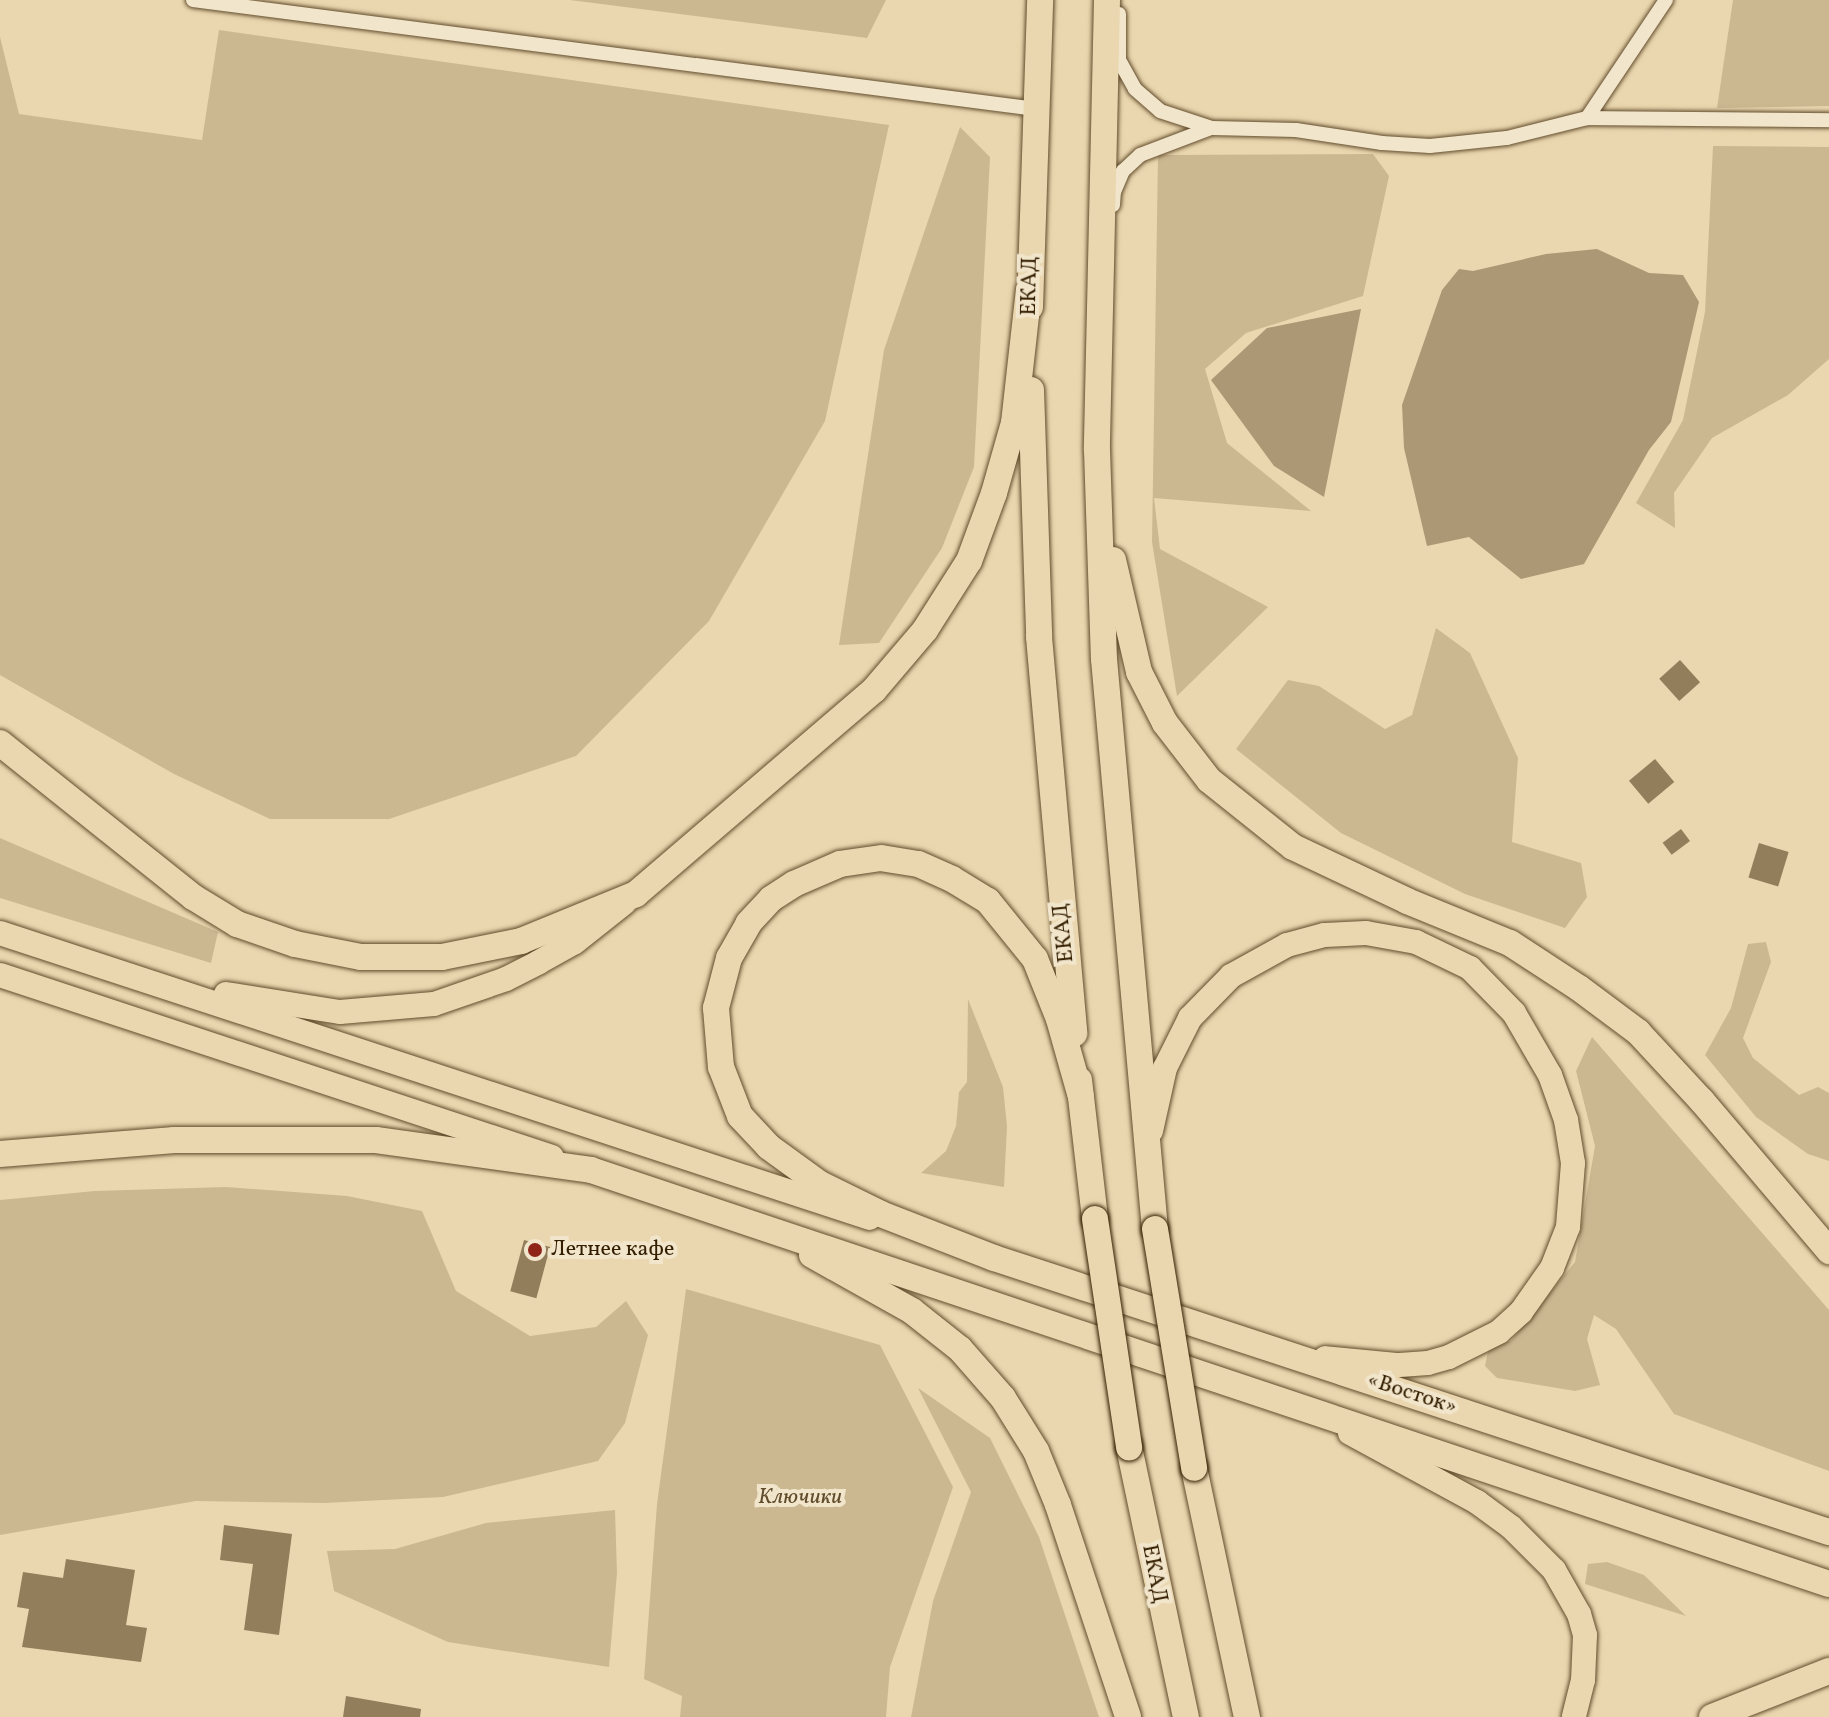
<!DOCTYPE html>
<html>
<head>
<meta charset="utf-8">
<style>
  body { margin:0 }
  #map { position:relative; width:1829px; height:1717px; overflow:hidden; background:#ead7af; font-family:Vollkorn,serif }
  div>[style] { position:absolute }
  .green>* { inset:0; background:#cbb891 }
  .water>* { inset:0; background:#ac9874 }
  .building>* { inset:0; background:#937e5b; transform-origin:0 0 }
  .roads { filter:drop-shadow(0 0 2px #624c2c) drop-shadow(0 0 2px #624c2c) }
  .street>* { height:14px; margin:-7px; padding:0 7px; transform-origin:7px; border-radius:7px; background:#f1e5cb }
  .primary>* { height:24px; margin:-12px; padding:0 12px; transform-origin:12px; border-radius:12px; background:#ead7af }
  .highway>* { height:26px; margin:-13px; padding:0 13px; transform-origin:13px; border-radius:13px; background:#ead7af }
  .bridges { filter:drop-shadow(0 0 2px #341e00) drop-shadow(0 0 2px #341e00) }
  .highway-bridge>* { height:26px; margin:-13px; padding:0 13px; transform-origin:13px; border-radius:13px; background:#ead7af }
  .dots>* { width:22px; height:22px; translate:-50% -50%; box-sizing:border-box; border:4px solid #f1e5cb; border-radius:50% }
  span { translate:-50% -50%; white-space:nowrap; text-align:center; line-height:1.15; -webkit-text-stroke:8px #f1e5cb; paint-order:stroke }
  .street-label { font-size:22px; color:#341e00 }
  .poi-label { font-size:22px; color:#341e00 }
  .left { translate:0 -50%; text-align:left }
  .park-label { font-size:22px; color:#614c2c; font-style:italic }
</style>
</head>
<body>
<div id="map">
  <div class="green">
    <div style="clip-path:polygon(570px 0,886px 0,867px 38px)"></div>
    <div style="clip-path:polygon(1733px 0,1829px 0,1829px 106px,1717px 108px)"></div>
    <div style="clip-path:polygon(219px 30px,889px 125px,825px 421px,709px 621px,576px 756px,389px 819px,270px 819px,174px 774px,0 675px,0 37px,19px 114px,202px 140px)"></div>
    <div style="clip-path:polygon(960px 127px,990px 157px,974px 467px,942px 548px,879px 643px,839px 645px,884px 350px)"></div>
    <div style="clip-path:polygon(1713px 146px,1829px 147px,1829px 359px,1788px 395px,1712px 438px,1674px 493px,1675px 528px,1636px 503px,1683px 420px,1705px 312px)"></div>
    <div style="clip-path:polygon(1373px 154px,1389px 176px,1363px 296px,1246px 333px,1205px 369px,1227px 443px,1311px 511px,1154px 498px,1160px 549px,1268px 607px,1177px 696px,1152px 542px,1158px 155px)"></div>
    <div style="clip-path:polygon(1436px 628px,1470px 653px,1518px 758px,1512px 842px,1581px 863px,1587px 897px,1565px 928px,1465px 894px,1341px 833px,1236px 749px,1288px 680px,1319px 686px,1385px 729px,1412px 715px)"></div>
    <div style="clip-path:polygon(0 838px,218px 932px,211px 963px,0 898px)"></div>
    <div style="clip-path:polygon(1766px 942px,1771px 962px,1743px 1038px,1753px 1058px,1799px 1095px,1818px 1087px,1829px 1093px,1829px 1161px,1808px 1154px,1756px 1117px,1705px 1055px,1731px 1008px,1748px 944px)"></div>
    <div style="clip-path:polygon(968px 999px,1003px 1087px,1007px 1126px,1004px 1187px,921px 1173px,946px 1151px,956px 1126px,959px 1092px,967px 1082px)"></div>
    <div style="clip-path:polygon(1592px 1037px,1829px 1310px,1829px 1471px,1674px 1414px,1616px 1329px,1594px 1315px,1587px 1339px,1600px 1385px,1575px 1391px,1497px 1378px,1485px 1366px,1489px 1346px,1511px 1341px,1575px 1262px,1595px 1146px,1576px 1071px)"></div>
    <div style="clip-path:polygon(226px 1187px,347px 1196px,422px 1211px,456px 1291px,530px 1336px,596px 1327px,626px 1301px,648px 1335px,625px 1423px,598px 1461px,443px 1497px,324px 1503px,196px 1501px,0 1535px,0 1200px,95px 1191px)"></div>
    <div style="clip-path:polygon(686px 1289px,880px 1345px,953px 1487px,890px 1667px,886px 1717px,680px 1717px,682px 1696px,644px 1679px,657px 1504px)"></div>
    <div style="clip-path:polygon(918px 1388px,990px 1438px,1039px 1537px,1099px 1717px,911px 1717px,933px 1601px,971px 1492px)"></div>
    <div style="clip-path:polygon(615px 1510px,617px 1573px,609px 1667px,448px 1642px,334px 1591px,327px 1551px,395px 1549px,486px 1523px)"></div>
    <div style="clip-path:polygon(1607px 1562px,1644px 1575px,1686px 1616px,1585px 1584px,1588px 1564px)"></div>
  </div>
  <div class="water">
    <div style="clip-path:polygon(1597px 249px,1649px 273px,1683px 275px,1699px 302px,1671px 422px,1649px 450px,1584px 564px,1521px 579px,1469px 537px,1427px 546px,1404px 448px,1402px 405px,1442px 290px,1459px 269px,1473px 271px,1546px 254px)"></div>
    <div style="clip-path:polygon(1361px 309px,1324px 497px,1274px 466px,1211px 380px,1267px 328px)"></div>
  </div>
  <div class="building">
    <div style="left:1680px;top:660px;width:30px;height:28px;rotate:48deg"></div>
    <div style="left:1655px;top:759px;width:30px;height:34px;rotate:50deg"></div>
    <div style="left:1681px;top:829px;width:15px;height:23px;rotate:53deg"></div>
    <div style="left:1759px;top:843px;width:31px;height:36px;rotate:17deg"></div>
    <div style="left:524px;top:1240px;width:27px;height:53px;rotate:15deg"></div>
    <div style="clip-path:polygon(224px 1525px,292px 1534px,279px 1635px,244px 1630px,253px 1564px,220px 1560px)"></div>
    <div style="clip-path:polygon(66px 1559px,135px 1570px,126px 1625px,147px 1628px,141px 1662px,22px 1647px,29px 1609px,17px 1607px,23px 1572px,63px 1578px)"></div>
    <div style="clip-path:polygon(346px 1696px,421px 1709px,420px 1717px,343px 1717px)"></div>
  </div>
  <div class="roads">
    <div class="street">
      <div style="left:193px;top:0;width:850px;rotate:7.37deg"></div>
      <div style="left:1119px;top:14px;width:46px;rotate:90deg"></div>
      <div style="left:1119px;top:60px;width:33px;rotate:61deg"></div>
      <div style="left:1135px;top:89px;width:33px;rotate:41deg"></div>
      <div style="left:1160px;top:111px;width:55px;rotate:18.1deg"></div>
      <div style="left:1212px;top:128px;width:84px;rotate:1.4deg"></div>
      <div style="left:1296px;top:130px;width:87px;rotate:8.6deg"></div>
      <div style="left:1382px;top:143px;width:48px;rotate:3.6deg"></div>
      <div style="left:1430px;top:146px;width:77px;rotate:-5.9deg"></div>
      <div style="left:1507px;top:138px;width:82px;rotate:-14deg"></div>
      <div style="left:1587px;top:118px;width:142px;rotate:-56.2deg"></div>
      <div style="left:1587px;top:118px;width:242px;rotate:0.5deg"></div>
      <div style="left:1113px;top:205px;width:13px;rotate:-86deg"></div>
      <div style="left:1114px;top:192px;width:23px;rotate:-67deg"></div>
      <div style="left:1123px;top:171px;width:23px;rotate:-43deg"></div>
      <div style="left:1140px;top:155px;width:76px;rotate:-20.8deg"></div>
    </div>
    <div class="primary">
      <div style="left:0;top:933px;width:915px;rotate:18.14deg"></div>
      <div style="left:0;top:975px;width:581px;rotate:18.25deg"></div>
      <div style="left:226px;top:994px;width:115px;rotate:9deg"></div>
      <div style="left:340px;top:1012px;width:94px;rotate:-4.9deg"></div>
      <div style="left:434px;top:1004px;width:76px;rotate:-19.1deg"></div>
      <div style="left:506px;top:979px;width:37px;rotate:-27deg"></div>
      <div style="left:539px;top:962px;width:41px;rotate:-29.1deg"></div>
      <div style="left:575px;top:942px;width:63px;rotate:-38.5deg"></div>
      <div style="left:1151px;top:1131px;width:65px;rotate:-77.5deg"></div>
      <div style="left:1165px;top:1068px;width:56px;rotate:-63.4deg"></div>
      <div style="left:1190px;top:1018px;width:59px;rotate:-45.7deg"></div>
      <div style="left:1231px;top:976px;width:64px;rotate:-29deg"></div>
      <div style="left:1287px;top:945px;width:39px;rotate:-15deg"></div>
      <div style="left:1325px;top:935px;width:41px;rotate:-2.8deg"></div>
      <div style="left:1366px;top:933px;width:51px;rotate:10.2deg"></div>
      <div style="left:1416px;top:942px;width:60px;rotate:25.7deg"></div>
      <div style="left:1470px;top:968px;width:63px;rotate:45.6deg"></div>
      <div style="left:1514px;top:1013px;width:72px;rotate:59.9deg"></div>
      <div style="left:1550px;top:1075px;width:48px;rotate:70.4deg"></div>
      <div style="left:1566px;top:1120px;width:44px;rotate:80.8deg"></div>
      <div style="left:1573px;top:1163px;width:64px;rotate:94.5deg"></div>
      <div style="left:1568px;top:1227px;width:44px;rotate:111.3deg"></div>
      <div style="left:1552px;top:1268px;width:54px;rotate:125.2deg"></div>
      <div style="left:1521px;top:1312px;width:30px;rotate:138deg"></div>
      <div style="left:1499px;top:1332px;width:56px;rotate:153.4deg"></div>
      <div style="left:1449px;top:1357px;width:22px;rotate:164deg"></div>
      <div style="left:1428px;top:1363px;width:32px;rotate:176deg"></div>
      <div style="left:1396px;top:1365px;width:71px;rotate:-174.4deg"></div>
      <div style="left:1350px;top:1433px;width:145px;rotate:28.5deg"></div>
      <div style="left:1477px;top:1502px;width:42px;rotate:36.3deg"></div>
      <div style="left:1511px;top:1527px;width:61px;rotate:45deg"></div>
      <div style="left:1554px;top:1570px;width:51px;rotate:60.4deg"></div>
      <div style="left:1579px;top:1614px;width:22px;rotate:74deg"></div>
      <div style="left:1585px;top:1635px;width:45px;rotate:92.5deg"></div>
      <div style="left:1583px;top:1680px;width:38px;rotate:104deg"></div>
    </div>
    <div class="highway">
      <div style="left:1107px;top:0;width:450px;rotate:91.3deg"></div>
      <div style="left:1097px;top:450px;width:209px;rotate:88.1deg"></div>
      <div style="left:1104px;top:659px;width:572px;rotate:84.89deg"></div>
      <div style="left:1030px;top:307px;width:307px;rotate:-88.1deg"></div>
      <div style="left:1031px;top:390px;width:247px;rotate:88.1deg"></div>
      <div style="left:1039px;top:637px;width:398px;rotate:84.9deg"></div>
      <div style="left:1113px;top:560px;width:115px;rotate:76.9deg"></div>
      <div style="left:1139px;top:672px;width:57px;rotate:63deg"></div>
      <div style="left:1165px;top:723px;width:72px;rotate:52.3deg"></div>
      <div style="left:1209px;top:780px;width:107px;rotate:38.6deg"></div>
      <div style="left:1293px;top:847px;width:126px;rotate:25.3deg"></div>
      <div style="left:1407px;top:901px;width:111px;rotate:22.2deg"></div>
      <div style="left:1510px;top:943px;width:82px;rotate:33.1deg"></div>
      <div style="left:1579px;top:988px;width:74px;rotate:36.7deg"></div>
      <div style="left:1638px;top:1032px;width:94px;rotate:47.2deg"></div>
      <div style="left:1702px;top:1101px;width:197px;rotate:49.7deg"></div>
      <div style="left:0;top:743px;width:247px;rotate:38.6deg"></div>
      <div style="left:193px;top:897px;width:52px;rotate:31.5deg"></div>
      <div style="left:237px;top:924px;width:61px;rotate:19deg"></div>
      <div style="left:295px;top:944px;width:67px;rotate:11.1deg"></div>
      <div style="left:361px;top:957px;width:81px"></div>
      <div style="left:442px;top:957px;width:81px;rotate:-11.4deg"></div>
      <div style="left:521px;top:941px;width:124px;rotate:-22.2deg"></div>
      <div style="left:636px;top:894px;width:313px;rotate:-40.6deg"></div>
      <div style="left:874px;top:690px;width:79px;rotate:-49.6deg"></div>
      <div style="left:925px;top:630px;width:82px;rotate:-57.5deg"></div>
      <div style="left:969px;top:561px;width:72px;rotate:-69.8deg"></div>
      <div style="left:994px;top:493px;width:73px;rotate:-74.1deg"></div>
      <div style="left:1014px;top:423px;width:134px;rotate:-83.6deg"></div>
      <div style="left:1079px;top:1080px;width:140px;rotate:83.4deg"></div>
      <div style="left:1081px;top:1097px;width:81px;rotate:-105.8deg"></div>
      <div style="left:1059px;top:1019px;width:65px;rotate:-111.8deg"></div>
      <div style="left:1035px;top:959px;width:75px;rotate:-129deg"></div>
      <div style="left:988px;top:901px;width:42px;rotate:-148.6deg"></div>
      <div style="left:952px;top:879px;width:37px;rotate:-156deg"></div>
      <div style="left:918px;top:864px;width:37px;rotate:-171deg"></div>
      <div style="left:881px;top:858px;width:41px;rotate:171.7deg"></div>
      <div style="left:840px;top:864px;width:50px;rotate:156.5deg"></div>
      <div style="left:794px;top:884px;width:27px;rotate:147deg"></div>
      <div style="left:771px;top:899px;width:33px;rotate:133deg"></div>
      <div style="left:749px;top:923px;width:40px;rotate:119.7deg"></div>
      <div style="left:729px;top:958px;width:52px;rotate:104.6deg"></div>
      <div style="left:716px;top:1008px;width:59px;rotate:85.2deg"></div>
      <div style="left:721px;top:1067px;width:53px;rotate:68.8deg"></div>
      <div style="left:740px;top:1116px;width:42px;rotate:46.9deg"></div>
      <div style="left:769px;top:1147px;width:63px;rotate:36deg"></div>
      <div style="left:820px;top:1184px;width:68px;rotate:26.2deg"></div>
      <div style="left:881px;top:1214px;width:121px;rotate:21.3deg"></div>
      <div style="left:994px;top:1258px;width:879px;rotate:18.17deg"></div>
      <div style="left:0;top:1154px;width:175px;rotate:-4.6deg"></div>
      <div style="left:174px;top:1140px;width:202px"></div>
      <div style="left:376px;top:1140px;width:217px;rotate:7.9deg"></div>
      <div style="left:591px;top:1170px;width:1305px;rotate:18.49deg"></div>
      <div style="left:812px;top:1255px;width:115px;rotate:29.2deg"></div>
      <div style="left:912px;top:1311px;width:61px;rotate:38.4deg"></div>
      <div style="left:960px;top:1349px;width:65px;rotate:48.7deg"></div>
      <div style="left:1003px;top:1398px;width:62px;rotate:58.1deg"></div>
      <div style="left:1036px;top:1451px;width:58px;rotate:67.8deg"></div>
      <div style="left:1058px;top:1505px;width:223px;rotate:71.7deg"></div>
      <div style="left:1129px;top:1447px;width:276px;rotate:78.1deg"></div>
      <div style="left:1194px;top:1468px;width:255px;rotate:78deg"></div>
      <div style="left:1712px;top:1717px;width:126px;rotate:-21.5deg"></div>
    </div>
  </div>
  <div class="bridges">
    <div class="highway-bridge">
      <div style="left:1095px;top:1219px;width:231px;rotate:81.5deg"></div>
      <div style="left:1155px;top:1229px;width:242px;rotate:80.7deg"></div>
    </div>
  </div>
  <div class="dots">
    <div style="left:535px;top:1250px;background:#8f2418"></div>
  </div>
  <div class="street-label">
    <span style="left:1030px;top:286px;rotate:-89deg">ЕКАД</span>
    <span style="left:1064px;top:933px;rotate:-96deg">ЕКАД</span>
    <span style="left:1412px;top:1394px;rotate:18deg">«Восток»</span>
    <span style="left:1154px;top:1574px;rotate:79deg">ЕКАД</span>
  </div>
  <div class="poi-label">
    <span class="left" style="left:551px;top:1250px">Летнее кафе</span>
  </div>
  <div class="park-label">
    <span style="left:800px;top:1498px">Ключики</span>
  </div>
</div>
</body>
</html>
